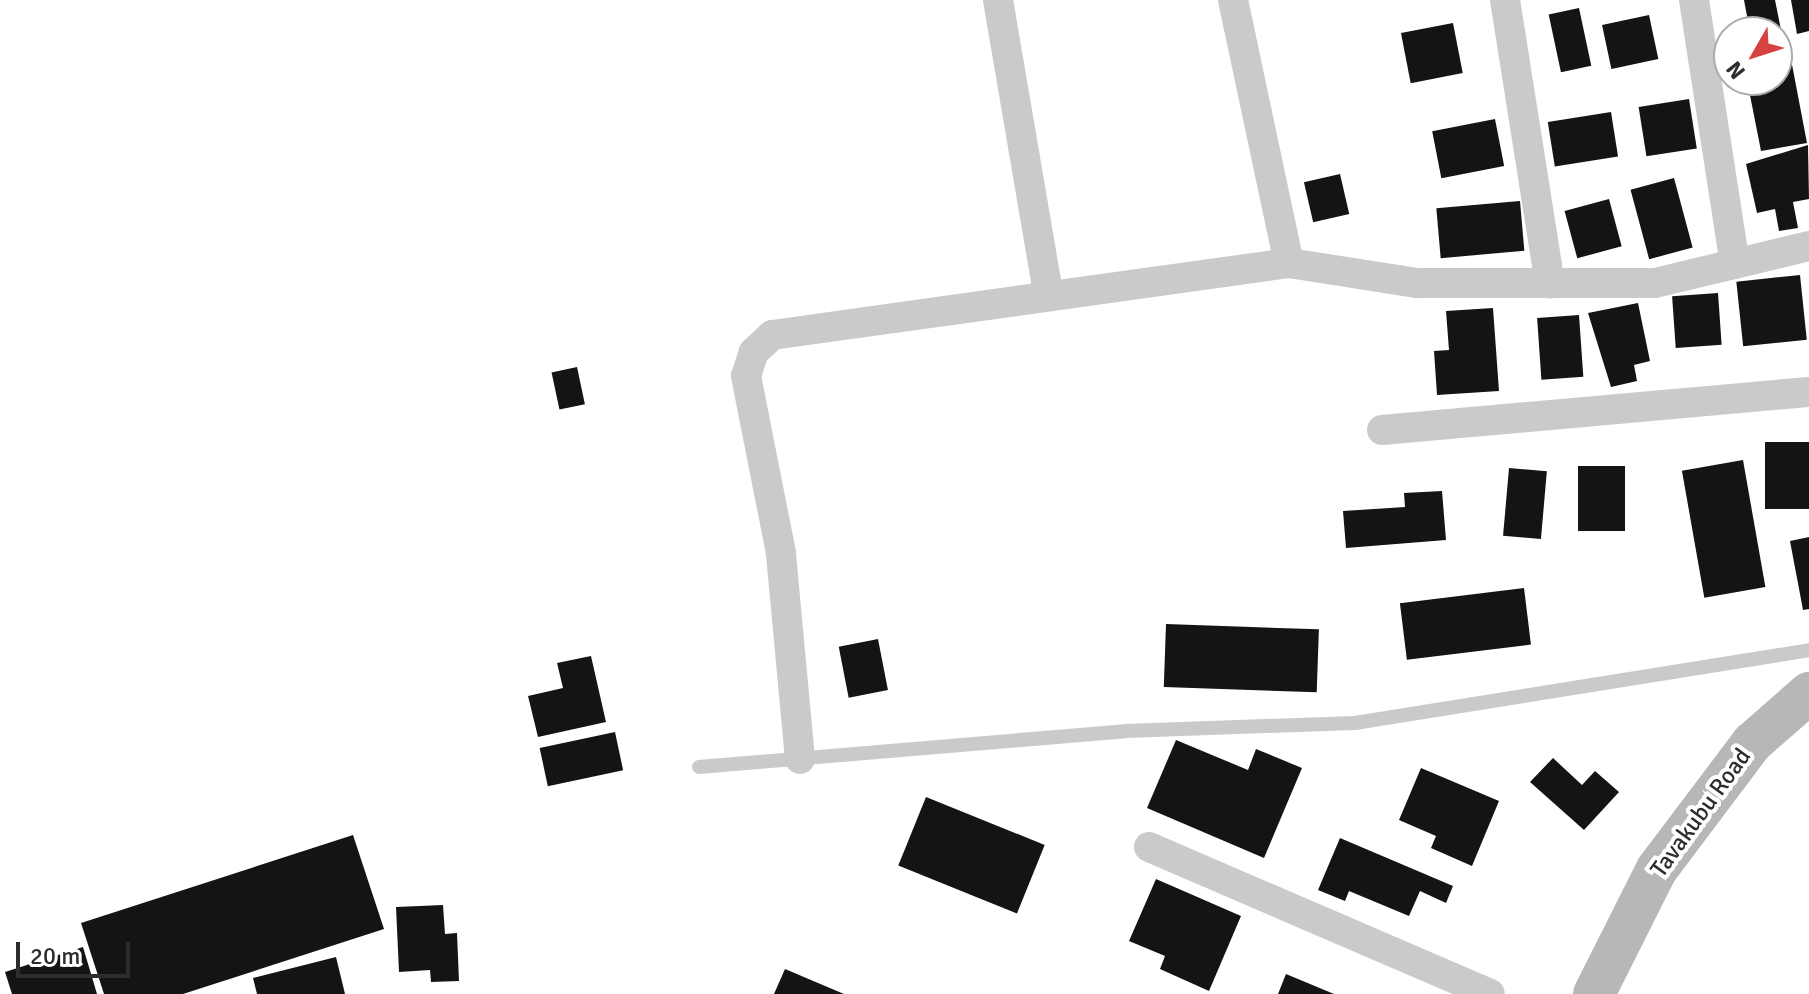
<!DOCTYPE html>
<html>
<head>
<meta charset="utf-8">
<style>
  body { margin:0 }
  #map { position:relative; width:1809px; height:994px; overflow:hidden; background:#fff; font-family:Signika,sans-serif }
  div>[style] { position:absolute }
  .building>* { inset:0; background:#141414; transform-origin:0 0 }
  .service>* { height:14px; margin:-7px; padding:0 7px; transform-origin:7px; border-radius:7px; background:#cacaca }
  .minor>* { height:30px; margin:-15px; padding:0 15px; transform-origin:15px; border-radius:15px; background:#cacaca }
  .secondary>* { height:42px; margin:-21px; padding:0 21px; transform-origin:21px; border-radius:21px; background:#b7b7b7 }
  span { translate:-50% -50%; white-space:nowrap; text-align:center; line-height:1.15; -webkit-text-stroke:8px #fff; paint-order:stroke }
  .street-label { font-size:24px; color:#2d2d2d }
  .north { position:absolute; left:1713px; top:16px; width:80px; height:80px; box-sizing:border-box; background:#fff; border:2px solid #ababab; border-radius:50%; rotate:231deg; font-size:22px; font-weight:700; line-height:32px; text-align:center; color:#2d2d2d }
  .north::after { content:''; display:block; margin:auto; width:28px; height:36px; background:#d5423f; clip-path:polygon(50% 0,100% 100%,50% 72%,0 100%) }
  .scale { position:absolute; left:16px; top:942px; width:114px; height:36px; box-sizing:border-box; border:4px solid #2d2d2d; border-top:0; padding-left:10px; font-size:24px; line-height:28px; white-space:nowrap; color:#2d2d2d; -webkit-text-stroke:6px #fff; paint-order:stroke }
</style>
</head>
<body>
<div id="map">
  <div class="building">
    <div style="clip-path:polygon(1744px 0,1775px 0,1781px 30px,1750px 32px)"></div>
    <div style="clip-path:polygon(1791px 0,1809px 0,1809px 31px,1797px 34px)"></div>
    <div style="left:1579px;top:8px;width:59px;height:31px;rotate:78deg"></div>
    <div style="left:1649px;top:15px;width:45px;height:48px;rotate:78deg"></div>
    <div style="left:1453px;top:23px;width:51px;height:53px;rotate:79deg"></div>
    <div style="clip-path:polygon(1790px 54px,1807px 143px,1761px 151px,1747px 80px,1777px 80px,1777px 56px)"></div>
    <div style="left:1689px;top:99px;width:50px;height:51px;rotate:81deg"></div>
    <div style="left:1611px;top:112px;width:45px;height:64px;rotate:81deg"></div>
    <div style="left:1495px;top:119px;width:48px;height:64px;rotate:79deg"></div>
    <div style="clip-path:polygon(1808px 145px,1809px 199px,1793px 202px,1798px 228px,1779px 231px,1775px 209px,1757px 213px,1746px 164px)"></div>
    <div style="left:1340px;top:174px;width:41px;height:37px;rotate:77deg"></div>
    <div style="left:1674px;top:178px;width:72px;height:45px;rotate:75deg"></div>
    <div style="left:1609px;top:199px;width:49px;height:46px;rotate:75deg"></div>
    <div style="left:1520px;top:201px;width:50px;height:84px;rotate:85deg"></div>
    <div style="left:1800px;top:275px;width:65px;height:64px;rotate:84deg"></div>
    <div style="left:1718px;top:293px;width:52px;height:46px;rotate:86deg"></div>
    <div style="clip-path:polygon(1638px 303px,1650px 361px,1634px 365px,1637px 381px,1611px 387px,1588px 313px)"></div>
    <div style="clip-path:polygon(1493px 308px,1499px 391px,1437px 395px,1434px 351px,1449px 350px,1446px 311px)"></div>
    <div style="left:1579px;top:315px;width:62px;height:42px;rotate:86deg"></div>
    <div style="left:577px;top:367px;width:38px;height:26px;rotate:78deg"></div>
    <div style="left:1809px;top:442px;width:67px;height:44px;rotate:90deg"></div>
    <div style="left:1743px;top:460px;width:129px;height:62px;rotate:80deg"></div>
    <div style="left:1578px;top:466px;width:47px;height:65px"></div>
    <div style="left:1509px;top:468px;width:38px;height:68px;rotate:5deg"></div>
    <div style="clip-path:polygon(1442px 491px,1446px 540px,1346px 548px,1343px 511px,1405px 507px,1404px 493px)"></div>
    <div style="clip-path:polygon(1809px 537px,1809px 609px,1803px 610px,1790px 541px)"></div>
    <div style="left:1524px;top:588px;width:57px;height:125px;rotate:83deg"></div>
    <div style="left:1166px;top:624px;width:153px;height:63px;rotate:2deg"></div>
    <div style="left:878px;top:639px;width:52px;height:40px;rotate:79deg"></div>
    <div style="clip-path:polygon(591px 656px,606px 722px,538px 737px,528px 696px,563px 688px,557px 663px)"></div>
    <div style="left:615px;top:732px;width:39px;height:77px;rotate:78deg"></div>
    <div style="clip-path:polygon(1176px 740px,1248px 770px,1256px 749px,1302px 768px,1264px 858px,1147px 808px)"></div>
    <div style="clip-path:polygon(1553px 758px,1582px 785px,1595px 771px,1619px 792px,1584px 830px,1530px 782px)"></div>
    <div style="clip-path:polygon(1421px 768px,1499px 801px,1472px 866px,1431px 848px,1436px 836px,1399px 820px)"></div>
    <div style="left:926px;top:797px;width:128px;height:74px;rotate:22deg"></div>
    <div style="clip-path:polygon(353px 835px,384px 929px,183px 994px,104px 994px,81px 923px)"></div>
    <div style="clip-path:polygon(1340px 838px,1453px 886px,1446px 903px,1420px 891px,1409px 916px,1349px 891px,1345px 901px,1318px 890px)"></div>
    <div style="clip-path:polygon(1156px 879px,1241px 916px,1209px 991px,1160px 969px,1165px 956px,1129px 941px)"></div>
    <div style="clip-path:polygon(443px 905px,445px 934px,457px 933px,459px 981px,431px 982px,430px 970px,399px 972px,396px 907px)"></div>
    <div style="clip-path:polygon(83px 947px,97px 994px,12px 994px,5px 972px)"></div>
    <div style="clip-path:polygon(336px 957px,345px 994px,257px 994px,253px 978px)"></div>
    <div style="clip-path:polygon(785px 969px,844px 994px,774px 994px)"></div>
    <div style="clip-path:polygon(1286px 974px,1334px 994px,1278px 994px)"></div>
  </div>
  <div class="service">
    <div style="left:699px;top:767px;width:428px;rotate:-4.8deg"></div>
    <div style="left:1125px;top:731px;width:230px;rotate:-2deg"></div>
    <div style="left:1355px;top:723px;width:460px;rotate:-9.1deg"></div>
  </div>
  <div class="minor">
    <div style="left:998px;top:0;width:297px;rotate:80.3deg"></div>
    <div style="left:1233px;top:0;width:269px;rotate:78deg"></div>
    <div style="left:1505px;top:0;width:287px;rotate:81deg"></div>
    <div style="left:1694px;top:0;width:267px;rotate:81.2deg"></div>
    <div style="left:1382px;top:430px;width:429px;rotate:-5.1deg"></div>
    <div style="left:800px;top:759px;width:207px;rotate:-95.3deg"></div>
    <div style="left:781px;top:553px;width:180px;rotate:-101.2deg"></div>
    <div style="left:746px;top:376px;width:25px;rotate:-72deg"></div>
    <div style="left:754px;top:352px;width:25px;rotate:-43deg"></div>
    <div style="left:772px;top:335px;width:522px;rotate:-7.93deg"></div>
    <div style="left:1289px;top:263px;width:130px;rotate:8.9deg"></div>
    <div style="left:1417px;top:283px;width:238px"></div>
    <div style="left:1655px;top:283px;width:158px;rotate:-13.5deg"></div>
    <div style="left:1149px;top:847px;width:371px;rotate:23.3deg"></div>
  </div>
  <div class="secondary">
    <div style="left:1594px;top:994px;width:140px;rotate:-63.3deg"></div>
    <div style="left:1657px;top:869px;width:158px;rotate:-53deg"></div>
    <div style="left:1752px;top:743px;width:76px;rotate:-41.3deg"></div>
  </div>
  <div class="street-label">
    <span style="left:1701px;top:813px;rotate:-54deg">Tavakubu Road</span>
  </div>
  <div class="north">N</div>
  <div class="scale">20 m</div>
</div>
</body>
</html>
